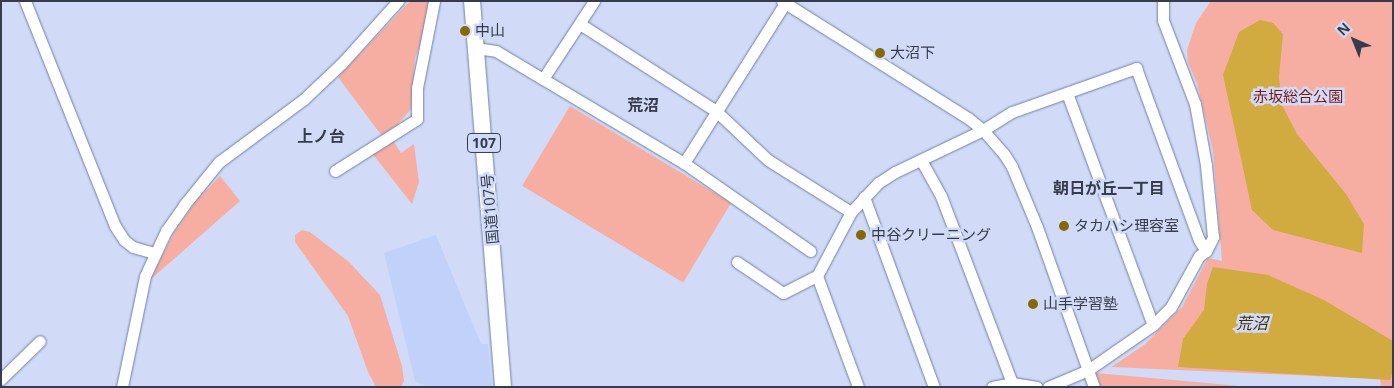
<!DOCTYPE html>
<html>
<head>
<meta charset="utf-8">
<style>
  body { margin:0 }
  #map { position:relative; width:1394px; height:388px; overflow:hidden; background:#d1dbf7; font-family:"Open Sans","Noto Sans JP",sans-serif }
  div>[style] { position:absolute }
  .built>* { inset:0; background:#c1d1fa }
  .green>* { inset:0; background:#f6aea2; transform-origin:0 0 }
  .water>* { inset:0; background:#d1ab40 }
  .roads { filter:drop-shadow(0 0 1px #7180a9) drop-shadow(0 0 1px #7180a9) }
  .minor>* { height:11px; margin:-5.5px; padding:0 5.5px; transform-origin:5.5px; border-radius:5.5px; background:#fff }
  .highway>* { height:16px; margin:-8px; padding:0 8px; transform-origin:8px; border-radius:8px; background:#fff }
  .dots>* { width:14px; height:14px; translate:-50% -50%; box-sizing:border-box; border:2px solid #d1dbf7; border-radius:50% }
  span { translate:-50% -50%; white-space:nowrap; text-align:center; line-height:1.15; -webkit-text-stroke:5px #d1dbf7; paint-order:stroke }
  .shield-label span { padding:1px 4px; background:#d1dbf7; border:1px solid; border-radius:4px; -webkit-text-stroke-width:0 }
  .shield-label { font-size:14px; color:#363c4e; font-weight:700 }
  .poi-label { font-size:15px; color:#363c4e }
  .left { translate:0 -50%; text-align:left }
  .park-label { font-size:15px; color:#771a13 }
  .street-label { font-size:15px; color:#363c4e }
  .neighbourhood-label { font-size:16px; color:#363c4e; font-weight:700 }
  .water-label { font-size:16px; color:#3e2f00; font-style:italic }
  .frame { position:absolute; inset:0; border:2px solid #363c4e; pointer-events:none }
  .north { position:absolute; left:1329px; top:15px; width:50px; height:50px; -webkit-text-stroke:4px #d1dbf7; paint-order:stroke; rotate:316deg; font-size:14px; font-weight:700; line-height:20px; text-align:center; color:#363c4e }
  .north::after { content:''; display:block; margin:auto; width:18px; height:22px; background:#363c4e; clip-path:polygon(50% 0,100% 100%,50% 72%,0 100%) }
</style>
</head>
<body>
<div id="map">
  <div class="built">
    <div style="clip-path:polygon(436px 235px,481px 344px,488px 344px,492px 387px,428px 387px,415px 381px,384px 253px)"></div>
  </div>
  <div class="green">
    <div style="clip-path:polygon(410px 1px,431px 1px,425px 33px,415px 58px,411px 109px,397px 125px,382px 136px,338px 77px)"></div>
    <div style="clip-path:polygon(1211px 1px,1393px 1px,1393px 387px,1381px 387px,1380px 379px,1111px 367px,1144px 345px,1182px 307px,1208px 258px,1222px 261px,1213px 151px,1197px 83px,1188px 63px,1187px 50px,1196px 23px)"></div>
    <div style="left:570px;top:106px;width:188px;height:93px;rotate:31deg"></div>
    <div style="clip-path:polygon(392px 139px,401px 153px,414px 144px,419px 182px,412px 204px,371px 152px)"></div>
    <div style="clip-path:polygon(220px 176px,240px 201px,150px 280px,174px 233px,196px 201px)"></div>
    <div style="clip-path:polygon(302px 230px,310px 232px,349px 262px,380px 295px,402px 366px,404px 381px,401px 387px,376px 387px,368px 372px,348px 316px,295px 242px,295px 235px)"></div>
    <div style="clip-path:polygon(1096px 373px,1251px 387px,1101px 387px)"></div>
  </div>
  <div class="water">
    <div style="clip-path:polygon(1260px 20px,1273px 23px,1283px 34px,1279px 77px,1282px 105px,1297px 134px,1346px 194px,1364px 224px,1362px 253px,1273px 230px,1252px 210px,1223px 75px,1239px 32px)"></div>
    <div style="clip-path:polygon(1213px 267px,1268px 275px,1324px 300px,1393px 341px,1393px 371px,1390px 380px,1178px 367px,1183px 339px,1204px 310px,1207px 284px)"></div>
  </div>
  <div class="roads">
    <div class="minor">
      <div style="left:25px;top:1px;width:242px;rotate:68.2deg"></div>
      <div style="left:115px;top:226px;width:17px;rotate:57deg"></div>
      <div style="left:124px;top:240px;width:11px;rotate:38deg"></div>
      <div style="left:133px;top:247px;width:22px;rotate:16deg"></div>
      <div style="left:594px;top:1px;width:93px;rotate:123.2deg"></div>
      <div style="left:543px;top:79px;width:164px;rotate:30.8deg"></div>
      <div style="left:684px;top:163px;width:154px;rotate:34.9deg"></div>
      <div style="left:782px;top:1px;width:220px;rotate:32.2deg"></div>
      <div style="left:968px;top:118px;width:19px;rotate:39deg"></div>
      <div style="left:983px;top:130px;width:32px;rotate:49deg"></div>
      <div style="left:1004px;top:154px;width:15px;rotate:58deg"></div>
      <div style="left:1012px;top:167px;width:65px;rotate:67.4deg"></div>
      <div style="left:1037px;top:227px;width:170px;rotate:70.4deg"></div>
      <div style="left:580px;top:24px;width:161px;rotate:32.6deg"></div>
      <div style="left:716px;top:111px;width:71px;rotate:43.3deg"></div>
      <div style="left:768px;top:160px;width:98px;rotate:32.1deg"></div>
      <div style="left:475px;top:48px;width:21px;rotate:8deg"></div>
      <div style="left:496px;top:51px;width:55px;rotate:30.8deg"></div>
      <div style="left:1067px;top:93px;width:247px;rotate:69.7deg"></div>
      <div style="left:921px;top:160px;width:41px;rotate:60.9deg"></div>
      <div style="left:941px;top:196px;width:200px;rotate:69.2deg"></div>
      <div style="left:684px;top:163px;width:189px;rotate:-57.7deg"></div>
      <div style="left:335px;top:171px;width:97px;rotate:-32.4deg"></div>
      <div style="left:417px;top:119px;width:31px;rotate:-90deg"></div>
      <div style="left:417px;top:88px;width:89px;rotate:-78.9deg"></div>
      <div style="left:864px;top:197px;width:202px;rotate:69.8deg"></div>
      <div style="left:737px;top:262px;width:55px;rotate:34deg"></div>
      <div style="left:783px;top:293px;width:38px;rotate:-27deg"></div>
      <div style="left:817px;top:276px;width:72px;rotate:-62deg"></div>
      <div style="left:851px;top:212px;width:40px;rotate:-47deg"></div>
      <div style="left:878px;top:183px;width:20px;rotate:-33deg"></div>
      <div style="left:895px;top:172px;width:98px;rotate:-25.5deg"></div>
      <div style="left:983px;top:130px;width:34px;rotate:-32deg"></div>
      <div style="left:1012px;top:112px;width:132px;rotate:-19.5deg"></div>
      <div style="left:1136px;top:68px;width:183px;rotate:69.9deg"></div>
      <div style="left:1199px;top:240px;width:13px;rotate:58deg"></div>
      <div style="left:817px;top:276px;width:118px;rotate:69.7deg"></div>
      <div style="left:1px;top:379px;width:54px;rotate:-44.3deg"></div>
      <div style="left:122px;top:387px;width:113px;rotate:-78.3deg"></div>
      <div style="left:145px;top:276px;width:50px;rotate:-65deg"></div>
      <div style="left:166px;top:231px;width:32px;rotate:-55deg"></div>
      <div style="left:184px;top:205px;width:55px;rotate:-50.9deg"></div>
      <div style="left:219px;top:162px;width:106px;rotate:-36.5deg"></div>
      <div style="left:304px;top:99px;width:52px;rotate:-43.5deg"></div>
      <div style="left:342px;top:63px;width:84px;rotate:-47.9deg"></div>
      <div style="left:992px;top:387px;width:20px;rotate:-11deg"></div>
      <div style="left:1012px;top:383px;width:25px;rotate:9deg"></div>
      <div style="left:1048px;top:387px;width:43px;rotate:-23deg"></div>
      <div style="left:1088px;top:370px;width:79px;rotate:-34.7deg"></div>
      <div style="left:1153px;top:325px;width:25px;rotate:-45deg"></div>
      <div style="left:1171px;top:307px;width:58px;rotate:-61.2deg"></div>
      <div style="left:1199px;top:256px;width:9px;rotate:-36deg"></div>
      <div style="left:1206px;top:251px;width:16px;rotate:-63deg"></div>
      <div style="left:1213px;top:237px;width:72px;rotate:-95.6deg"></div>
      <div style="left:1206px;top:165px;width:62px;rotate:-100.2deg"></div>
      <div style="left:1195px;top:104px;width:90px;rotate:-110.9deg"></div>
      <div style="left:1163px;top:20px;width:19px;rotate:-90deg"></div>
    </div>
    <div class="highway">
      <div style="left:472px;top:1px;width:387px;rotate:85.4deg"></div>
    </div>
  </div>
  <div class="dots">
    <div style="left:465px;top:31px;background:#866904"></div>
    <div style="left:880px;top:53px;background:#866904"></div>
    <div style="left:1064px;top:226px;background:#866904"></div>
    <div style="left:861px;top:235px;background:#866904"></div>
    <div style="left:1033px;top:304px;background:#866904"></div>
  </div>
  <div class="shield-label">
    <span style="left:484px;top:143px">107</span>
  </div>
  <div class="poi-label">
    <span class="left" style="left:475px;top:31px">中山</span>
    <span class="left" style="left:890px;top:53px">大沼下</span>
    <span class="left" style="left:1074px;top:226px">タカハシ理容室</span>
    <span class="left" style="left:871px;top:235px">中谷クリーニング</span>
    <span class="left" style="left:1043px;top:304px">山手学習塾</span>
  </div>
  <div class="park-label">
    <span style="left:1298px;top:97px">赤坂総合公園</span>
  </div>
  <div class="street-label">
    <span style="left:490px;top:209px;rotate:-95deg">国道107号</span>
  </div>
  <div class="neighbourhood-label">
    <span style="left:643px;top:105px">荒沼</span>
    <span style="left:321px;top:136px">上ノ台</span>
    <span style="left:1109px;top:188px">朝日が丘一丁目</span>
  </div>
  <div class="water-label">
    <span style="left:1252px;top:323px">荒沼</span>
  </div>
  <div class="frame"></div>
  <div class="north">N</div>
</div>
</body>
</html>
